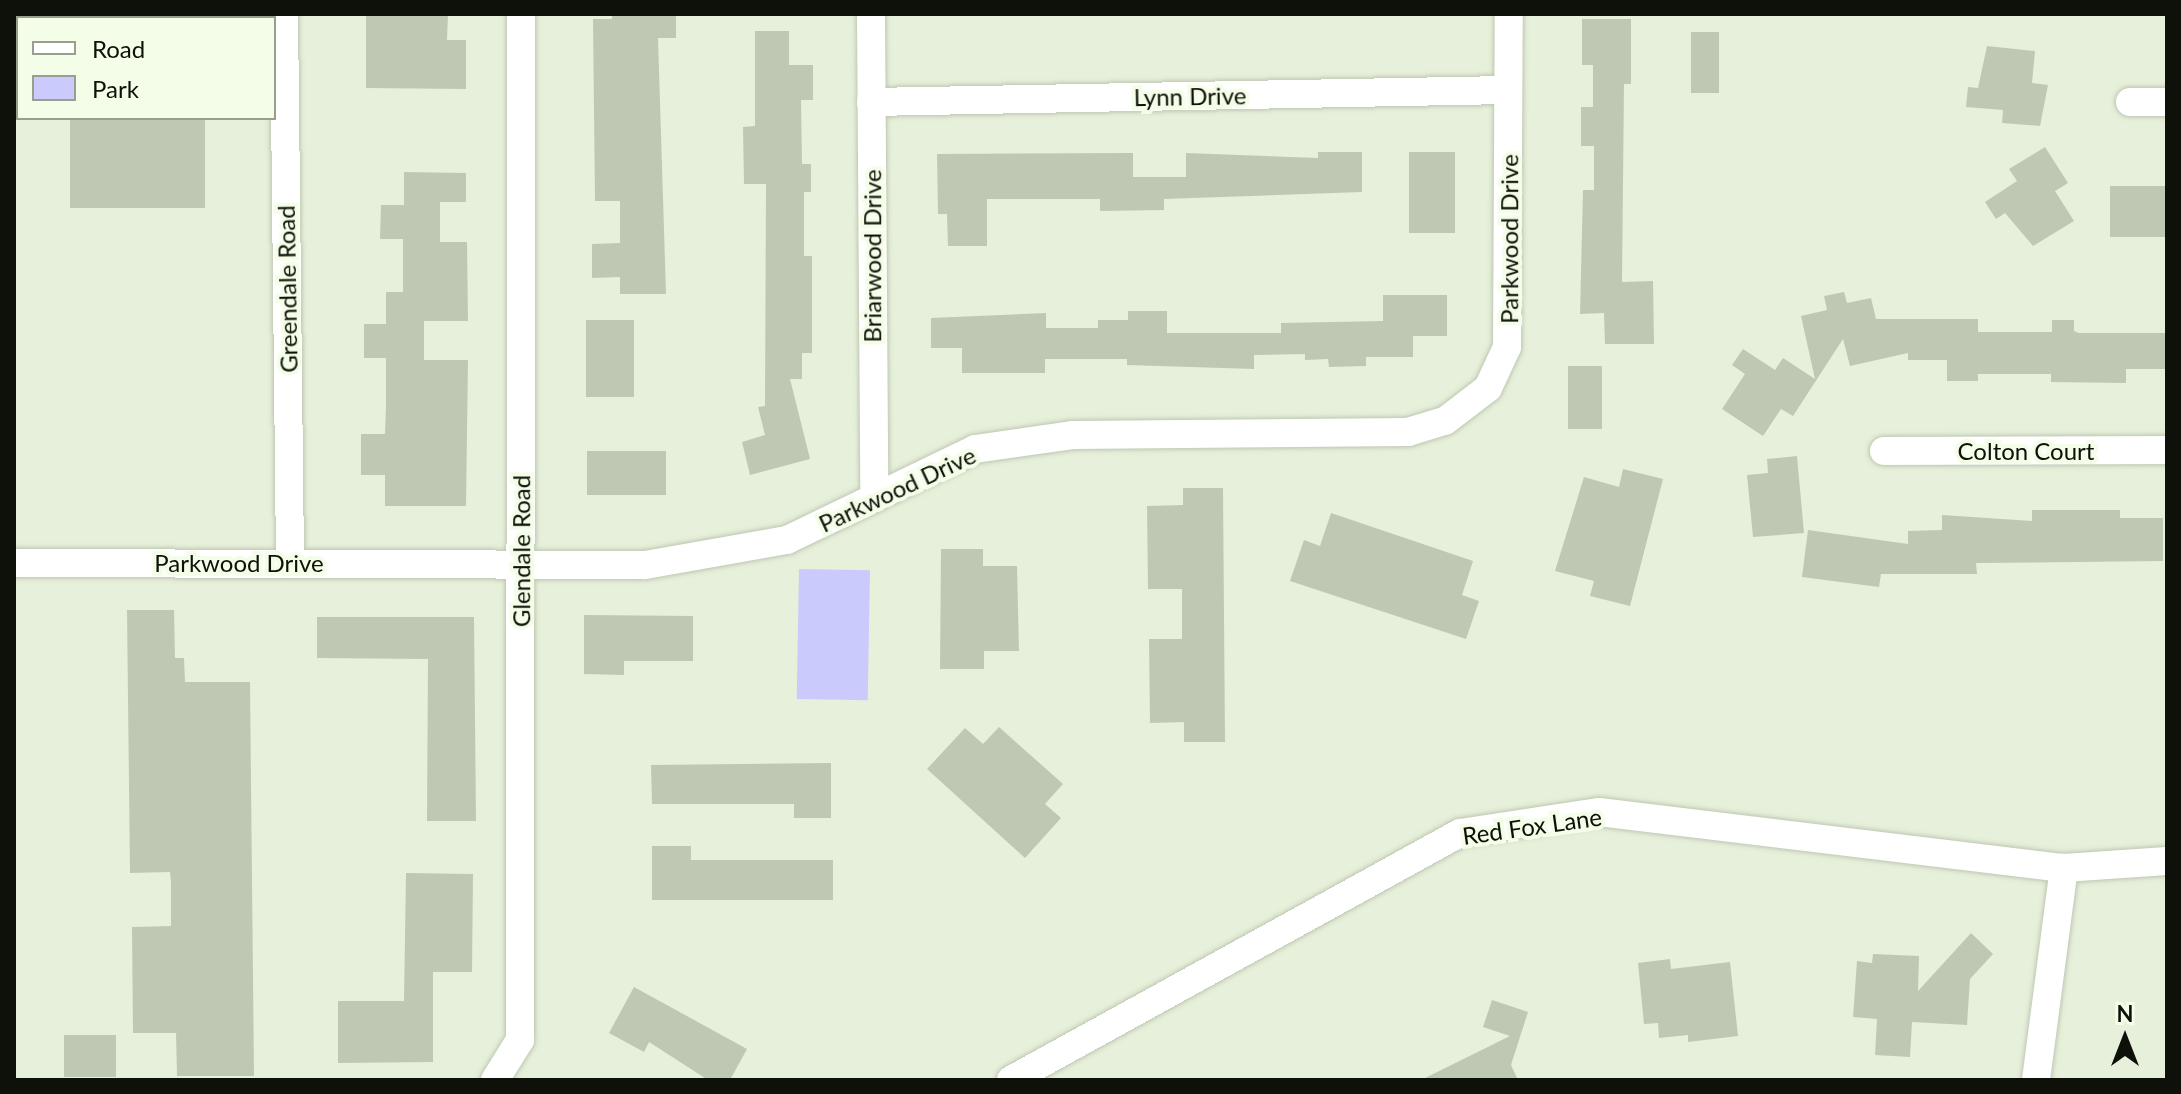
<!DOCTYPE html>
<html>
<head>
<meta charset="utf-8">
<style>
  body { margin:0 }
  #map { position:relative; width:2181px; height:1094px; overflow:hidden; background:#e6f0da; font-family:Lato,sans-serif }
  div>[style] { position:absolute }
  .green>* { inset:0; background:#cbcafd; transform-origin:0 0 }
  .building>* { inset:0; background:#bfc8b3; transform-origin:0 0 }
  .roads { filter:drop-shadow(0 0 2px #bec7b2) drop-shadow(0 0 2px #bec7b2) }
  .street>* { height:28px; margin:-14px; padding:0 14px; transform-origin:14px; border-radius:14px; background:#fff }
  span { translate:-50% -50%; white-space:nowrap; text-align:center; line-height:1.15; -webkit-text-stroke:8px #f4fde7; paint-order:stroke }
  .street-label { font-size:24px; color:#0e110a }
  .frame { position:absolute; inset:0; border:16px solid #0e110a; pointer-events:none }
  .legend { position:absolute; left:16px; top:16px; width:260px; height:104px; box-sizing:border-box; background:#f4fde7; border:2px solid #989f8f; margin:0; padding:10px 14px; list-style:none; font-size:24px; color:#0e110a }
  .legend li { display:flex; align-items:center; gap:16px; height:40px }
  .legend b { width:40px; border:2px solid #989f8f }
  .north { position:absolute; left:2085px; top:998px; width:80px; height:80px; -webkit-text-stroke:6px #f4fde7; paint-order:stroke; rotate:0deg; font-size:22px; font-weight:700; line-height:32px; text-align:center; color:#0e110a }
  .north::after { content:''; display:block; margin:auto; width:28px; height:36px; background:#0e110a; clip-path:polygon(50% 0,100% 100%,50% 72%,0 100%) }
</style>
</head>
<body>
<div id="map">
  <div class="green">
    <div style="left:799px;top:569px;width:71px;height:130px;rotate:1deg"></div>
  </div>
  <div class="building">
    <div style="clip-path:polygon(366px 14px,448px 14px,447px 40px,466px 40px,466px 89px,366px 88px)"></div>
    <div style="clip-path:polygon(612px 14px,676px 14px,676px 38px,658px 38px,666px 294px,620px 294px,620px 277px,592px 278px,592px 244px,620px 243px,620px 201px,595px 201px,593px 19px,612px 19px)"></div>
    <div style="clip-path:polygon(1582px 19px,1631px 19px,1631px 84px,1624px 84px,1622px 282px,1653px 281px,1654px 344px,1605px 344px,1604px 313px,1580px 314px,1583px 190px,1594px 190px,1594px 146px,1581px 146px,1581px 107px,1593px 107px,1593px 65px,1582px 65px)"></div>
    <div style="clip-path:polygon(755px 31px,789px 31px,789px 65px,813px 65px,813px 100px,801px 100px,802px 164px,811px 164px,811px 192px,804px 192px,804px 256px,812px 256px,812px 353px,802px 353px,802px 379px,790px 379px,810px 459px,750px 475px,742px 442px,765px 435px,758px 407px,765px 406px,766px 184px,744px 184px,743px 127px,755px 126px)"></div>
    <div style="left:1691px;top:32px;width:28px;height:61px"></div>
    <div style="clip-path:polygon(1987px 46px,2035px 51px,2032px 83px,2048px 85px,2040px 126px,2002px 123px,2003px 110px,1966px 107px,1968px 87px,1978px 88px)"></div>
    <div style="left:70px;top:118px;width:135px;height:90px"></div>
    <div style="clip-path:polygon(2045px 147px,2068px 183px,2055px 191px,2074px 221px,2033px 246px,2005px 213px,1996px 219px,1985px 202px,2017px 181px,2009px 169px)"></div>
    <div style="clip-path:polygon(1318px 152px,1362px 152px,1362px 192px,1164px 199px,1164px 210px,1100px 211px,1100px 199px,987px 199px,987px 246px,948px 246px,947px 214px,938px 214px,937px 154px,1133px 153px,1133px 177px,1186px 177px,1186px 153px,1318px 158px)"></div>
    <div style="left:1409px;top:152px;width:46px;height:81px"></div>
    <div style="clip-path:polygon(404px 172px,466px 173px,466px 202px,440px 202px,440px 242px,467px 242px,468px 321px,424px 321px,424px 360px,468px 360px,466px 506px,385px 506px,385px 475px,361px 475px,361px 434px,385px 434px,386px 406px,386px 358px,364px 358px,364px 324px,386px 324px,386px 292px,403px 292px,403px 239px,380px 239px,381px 205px,404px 205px)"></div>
    <div style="left:2167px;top:186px;width:51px;height:57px;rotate:90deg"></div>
    <div style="clip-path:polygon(1844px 292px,1847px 303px,1871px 298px,1876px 319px,1978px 319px,1978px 332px,2052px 332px,2052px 320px,2074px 320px,2074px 331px,2079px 333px,2167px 333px,2167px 369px,2126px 369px,2126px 383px,2051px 382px,2051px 374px,1978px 374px,1978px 381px,1947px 381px,1947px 360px,1908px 360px,1908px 353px,1850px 366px,1843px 339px,1793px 416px,1781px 409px,1763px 436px,1722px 409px,1745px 374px,1732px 365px,1743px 349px,1775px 370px,1783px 358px,1815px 379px,1801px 316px,1827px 310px,1824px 296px)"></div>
    <div style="clip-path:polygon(1383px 295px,1447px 295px,1447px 336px,1413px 336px,1413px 357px,1366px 357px,1366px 366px,1329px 367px,1328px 359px,1305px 360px,1305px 354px,1254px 355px,1254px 369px,1127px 365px,1127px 359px,1045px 359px,1045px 373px,962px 373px,962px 348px,931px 348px,931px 318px,1046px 313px,1046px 328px,1098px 328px,1098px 320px,1128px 320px,1128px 311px,1167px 311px,1167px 333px,1281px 333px,1281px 323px,1383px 321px)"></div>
    <div style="left:586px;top:320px;width:48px;height:77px"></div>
    <div style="left:1568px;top:366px;width:34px;height:63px"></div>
    <div style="left:587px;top:451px;width:79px;height:44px"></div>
    <div style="clip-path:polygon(1797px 456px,1804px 533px,1753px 537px,1747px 475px,1768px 473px,1767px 459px)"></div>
    <div style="clip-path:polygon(1623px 469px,1663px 479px,1630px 606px,1590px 596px,1594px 581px,1555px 571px,1584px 477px,1619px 487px)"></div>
    <div style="clip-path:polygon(1183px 488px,1223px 488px,1225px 742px,1184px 742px,1184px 722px,1150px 723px,1149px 639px,1182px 639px,1182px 589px,1148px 589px,1147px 506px,1183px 505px)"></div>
    <div style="clip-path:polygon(2032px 510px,2120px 510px,2120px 518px,2163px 518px,2163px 561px,1976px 563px,1977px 574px,1881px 574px,1879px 587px,1802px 577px,1808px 530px,1908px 544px,1908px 531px,1942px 530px,1942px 515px,2032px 521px)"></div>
    <div style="clip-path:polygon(1331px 513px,1473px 561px,1462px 595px,1479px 601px,1466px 639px,1290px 581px,1304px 540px,1320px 546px)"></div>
    <div style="clip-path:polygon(941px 549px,983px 549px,983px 566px,1017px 566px,1019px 651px,984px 651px,984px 669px,940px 669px)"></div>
    <div style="clip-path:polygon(127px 610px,174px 610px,175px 658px,184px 658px,185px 682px,250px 682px,254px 1076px,177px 1076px,176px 1033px,133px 1033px,132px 927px,171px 926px,171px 882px,170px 872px,130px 873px)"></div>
    <div style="clip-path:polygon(584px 615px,693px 616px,693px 661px,624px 661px,624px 675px,584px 674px)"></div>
    <div style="clip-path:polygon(317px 617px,474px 617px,476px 821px,427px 821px,428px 659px,317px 658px)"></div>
    <div style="clip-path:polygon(999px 727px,1063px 784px,1045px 804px,1061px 818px,1025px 858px,927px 769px,965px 728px,983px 744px)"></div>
    <div style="clip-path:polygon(831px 763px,831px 818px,794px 818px,794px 804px,652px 804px,651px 765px)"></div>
    <div style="clip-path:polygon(652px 846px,691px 846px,691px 860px,833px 860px,833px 900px,652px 900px)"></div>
    <div style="clip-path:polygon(406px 873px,473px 874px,472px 972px,433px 972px,433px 1062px,338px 1063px,338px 1001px,404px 1001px)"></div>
    <div style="clip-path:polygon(1971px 933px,1993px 954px,1970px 979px,1967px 1025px,1912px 1022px,1910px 1057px,1875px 1055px,1877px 1019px,1853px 1017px,1857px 961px,1872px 963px,1873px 954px,1919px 956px,1918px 991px)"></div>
    <div style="clip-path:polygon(1670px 959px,1671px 969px,1730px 962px,1738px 1036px,1688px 1042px,1688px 1035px,1659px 1038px,1658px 1023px,1644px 1024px,1638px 963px)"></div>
    <div style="clip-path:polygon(634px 987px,747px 1049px,730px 1080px,708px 1080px,649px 1042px,644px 1052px,609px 1033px)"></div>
    <div style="clip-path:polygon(1492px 1000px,1528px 1012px,1511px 1065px,1518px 1080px,1421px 1080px,1510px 1036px,1483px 1027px)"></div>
    <div style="left:64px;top:1035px;width:52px;height:42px"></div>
  </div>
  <div class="roads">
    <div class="street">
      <div style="left:284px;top:14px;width:549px;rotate:89.37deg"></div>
      <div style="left:871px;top:14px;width:484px;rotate:89.6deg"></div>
      <div style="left:871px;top:102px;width:637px;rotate:-1.08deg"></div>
      <div style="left:2130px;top:102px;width:37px"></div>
      <div style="left:1884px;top:451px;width:283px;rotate:-0.2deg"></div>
      <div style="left:14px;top:563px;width:631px;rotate:0.18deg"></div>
      <div style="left:645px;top:565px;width:144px;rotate:-10deg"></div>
      <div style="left:787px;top:540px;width:209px;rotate:-25.8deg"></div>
      <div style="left:975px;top:449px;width:98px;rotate:-8.2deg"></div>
      <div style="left:1072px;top:435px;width:336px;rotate:-0.5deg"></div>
      <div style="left:1408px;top:432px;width:39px;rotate:-17deg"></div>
      <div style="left:1445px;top:421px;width:54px;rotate:-37.5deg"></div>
      <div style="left:1488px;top:388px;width:45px;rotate:-65.1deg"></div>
      <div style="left:1507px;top:347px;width:333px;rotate:-89.7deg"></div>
      <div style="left:495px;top:1080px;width:47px;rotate:-58deg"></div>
      <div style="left:520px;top:1040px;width:1026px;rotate:-89.94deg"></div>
      <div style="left:1011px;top:1080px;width:512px;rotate:-28.82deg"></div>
      <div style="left:1460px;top:833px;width:141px;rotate:-8.6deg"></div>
      <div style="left:1599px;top:812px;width:468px;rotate:6.9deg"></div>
      <div style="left:2064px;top:868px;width:103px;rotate:-3.9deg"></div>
      <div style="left:2036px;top:1080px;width:214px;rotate:-82.5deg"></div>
    </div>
  </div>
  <div class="street-label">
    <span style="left:1190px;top:96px;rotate:-1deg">Lynn Drive</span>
    <span style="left:1509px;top:239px;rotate:-90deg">Parkwood Drive</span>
    <span style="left:872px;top:256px;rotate:-90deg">Briarwood Drive</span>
    <span style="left:287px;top:289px;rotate:-91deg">Greendale Road</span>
    <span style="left:2026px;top:451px">Colton Court</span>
    <span style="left:897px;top:489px;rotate:-25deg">Parkwood Drive</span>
    <span style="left:521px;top:551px;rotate:-90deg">Glendale Road</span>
    <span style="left:239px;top:563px">Parkwood Drive</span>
    <span style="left:1532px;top:826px;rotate:-8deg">Red Fox Lane</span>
  </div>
  <div class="frame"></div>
  <ul class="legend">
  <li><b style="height:10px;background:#fff"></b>Road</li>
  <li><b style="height:22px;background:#cbcafd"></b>Park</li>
  </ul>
  <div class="north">N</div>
</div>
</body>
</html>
